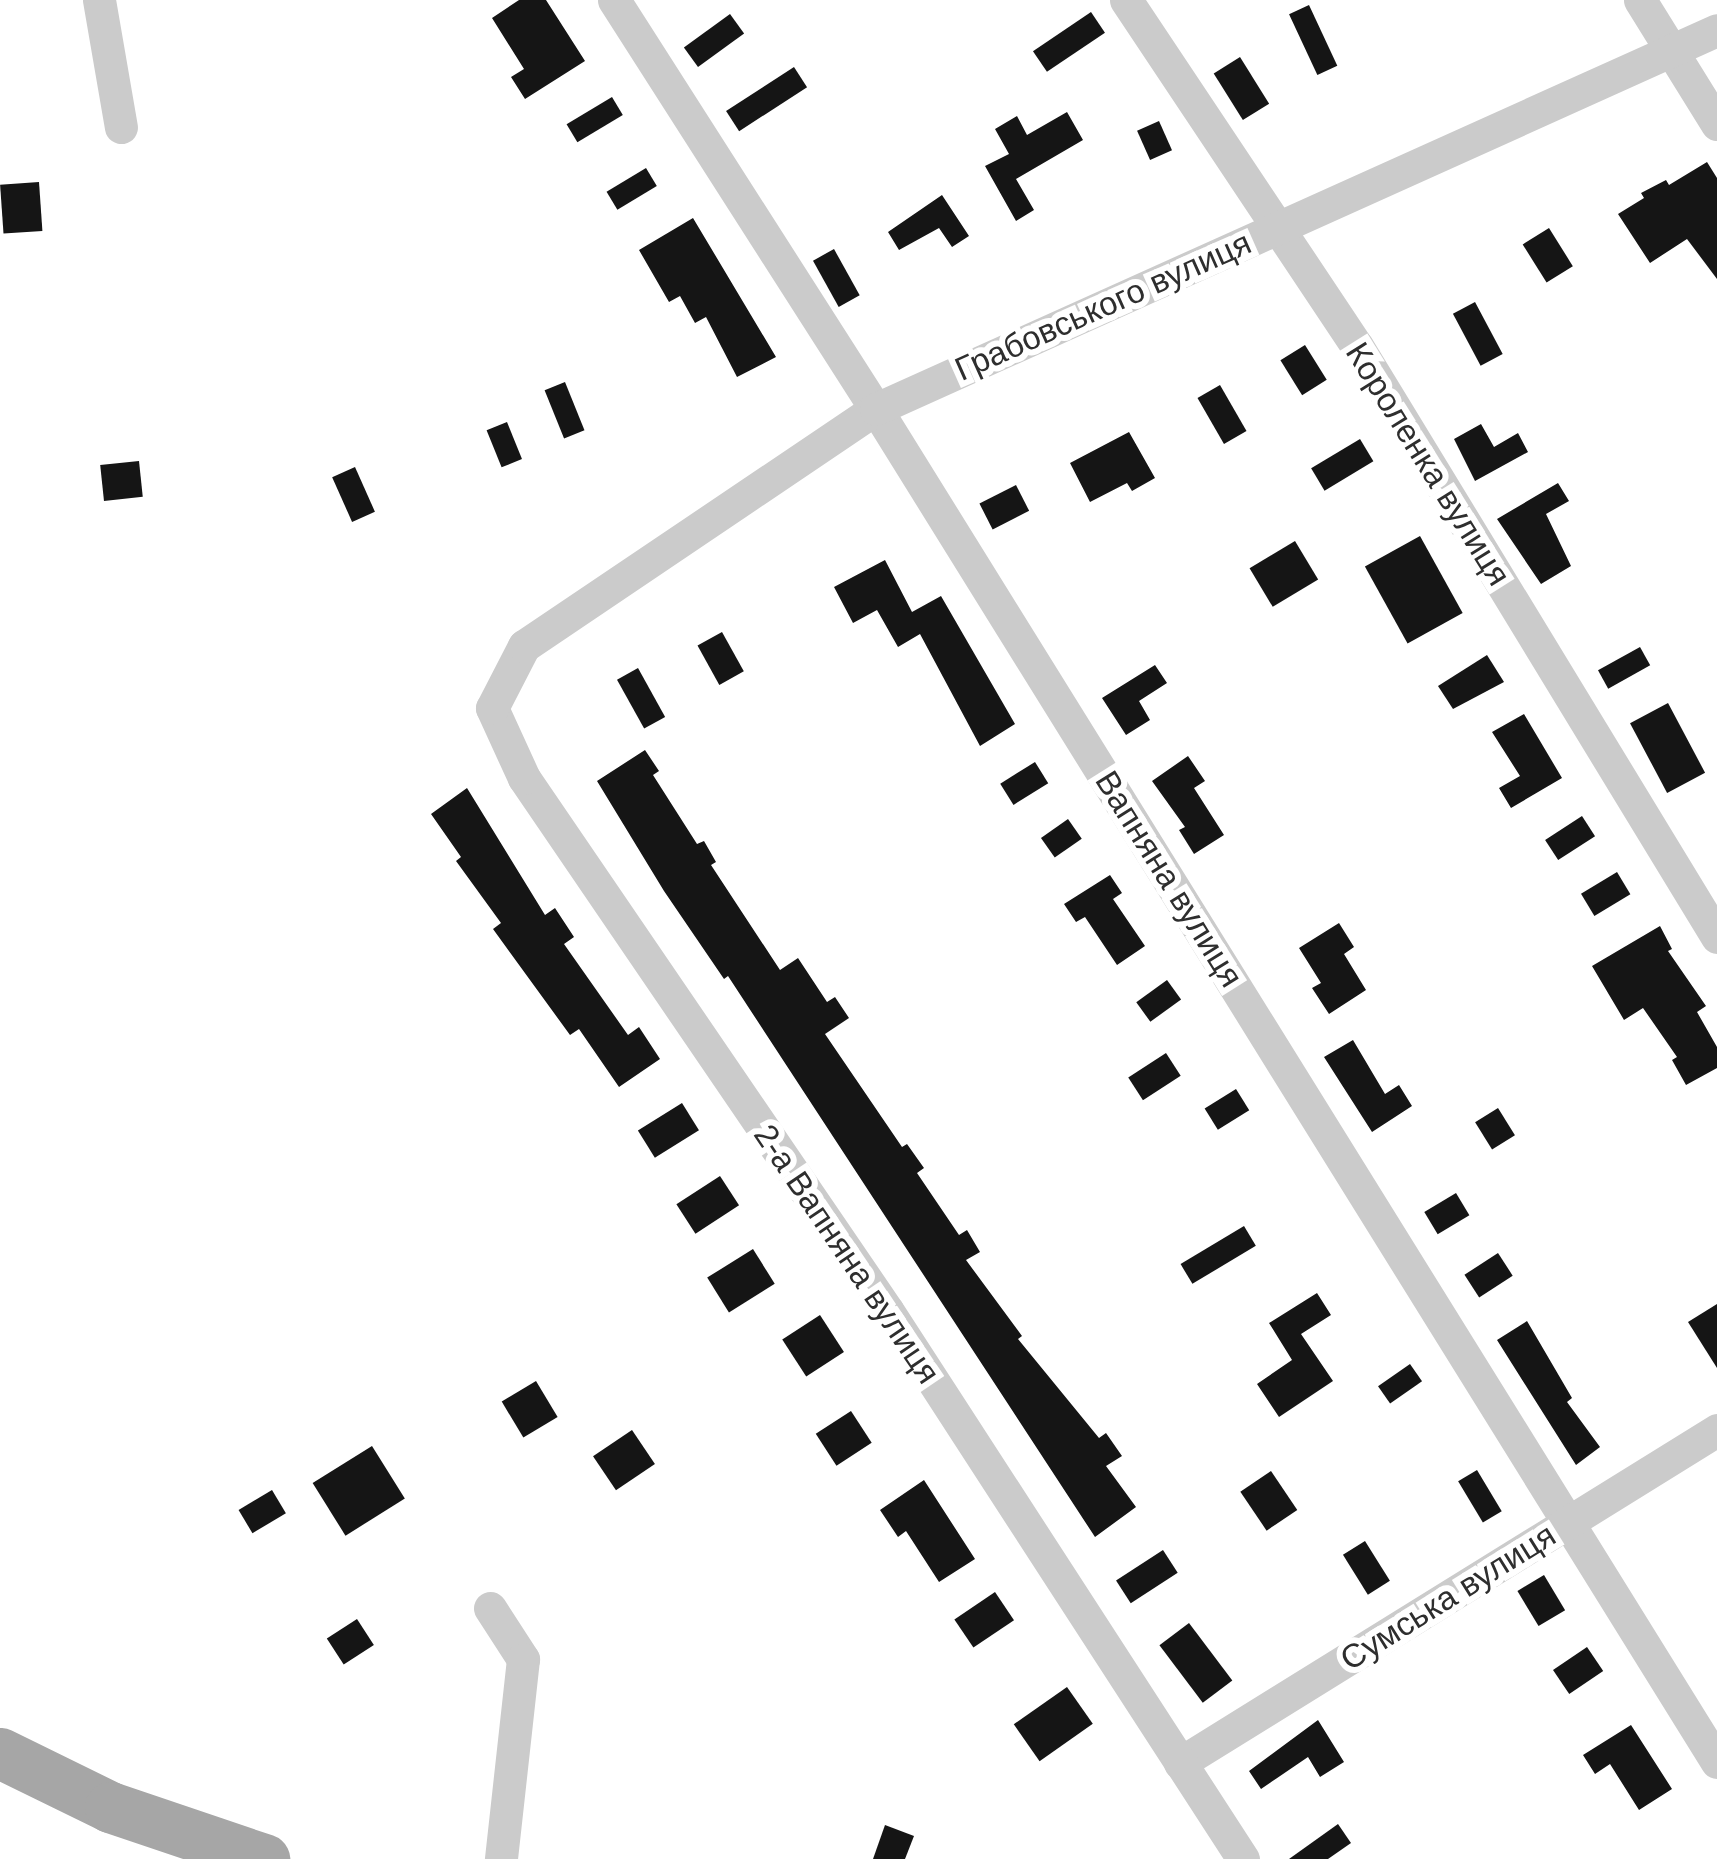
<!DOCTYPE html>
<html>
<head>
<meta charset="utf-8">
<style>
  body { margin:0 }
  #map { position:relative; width:1717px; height:1859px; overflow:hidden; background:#fff; font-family:Helvetica,sans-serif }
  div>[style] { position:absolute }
  .building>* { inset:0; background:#151515; transform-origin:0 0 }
  .street>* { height:33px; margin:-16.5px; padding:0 16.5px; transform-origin:16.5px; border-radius:16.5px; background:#cbcbcb }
  .primary>* { height:51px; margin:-25.5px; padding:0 25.5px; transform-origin:25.5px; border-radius:25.5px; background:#a6a6a6 }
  span { translate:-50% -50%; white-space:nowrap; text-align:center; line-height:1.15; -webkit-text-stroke:12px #fff; paint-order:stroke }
  .street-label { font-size:33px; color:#2e2e2e }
</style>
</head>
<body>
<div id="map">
  <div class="building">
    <div style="clip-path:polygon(519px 0,546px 0,585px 61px,525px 99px,511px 77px,524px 69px,492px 18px)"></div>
    <div style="left:1309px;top:5px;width:67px;height:22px;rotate:65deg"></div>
    <div style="left:1091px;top:12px;width:25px;height:70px;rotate:56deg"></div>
    <div style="left:730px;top:14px;width:24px;height:57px;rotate:54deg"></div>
    <div style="left:1240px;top:57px;width:55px;height:31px;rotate:58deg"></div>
    <div style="left:794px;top:67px;width:24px;height:81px;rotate:57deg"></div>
    <div style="left:612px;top:97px;width:21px;height:53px;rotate:59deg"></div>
    <div style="clip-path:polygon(1067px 112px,1083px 140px,1016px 179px,1034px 210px,1016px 221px,985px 166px,1009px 154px,995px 129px,1017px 116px,1027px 135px)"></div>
    <div style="left:1159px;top:121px;width:32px;height:24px;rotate:66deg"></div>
    <div style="clip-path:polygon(1707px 162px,1717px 178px,1717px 279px,1687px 239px,1650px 263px,1618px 214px,1644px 198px,1641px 193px,1666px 180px,1669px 185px)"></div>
    <div style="left:646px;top:168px;width:21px;height:46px;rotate:59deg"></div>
    <div style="left:39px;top:182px;width:49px;height:39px;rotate:86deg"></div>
    <div style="clip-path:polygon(942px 195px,969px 236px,952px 247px,939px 228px,899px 250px,888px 232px)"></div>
    <div style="clip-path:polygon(693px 218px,776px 357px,737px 377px,706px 317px,695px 323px,680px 296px,669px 302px,639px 250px)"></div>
    <div style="left:1549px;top:228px;width:45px;height:31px;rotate:58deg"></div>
    <div style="left:834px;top:249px;width:53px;height:24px;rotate:61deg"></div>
    <div style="left:1475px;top:302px;width:59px;height:25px;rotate:62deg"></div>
    <div style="left:1305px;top:345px;width:41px;height:29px;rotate:58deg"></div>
    <div style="left:565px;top:382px;width:52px;height:22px;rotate:68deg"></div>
    <div style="left:1220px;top:385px;width:53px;height:26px;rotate:60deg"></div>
    <div style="left:507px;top:422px;width:40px;height:22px;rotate:68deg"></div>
    <div style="clip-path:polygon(1481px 424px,1494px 447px,1518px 433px,1528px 452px,1475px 481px,1454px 439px)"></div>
    <div style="clip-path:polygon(1129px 432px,1155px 478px,1132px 491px,1127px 483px,1090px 502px,1070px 463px)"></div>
    <div style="left:1360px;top:439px;width:26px;height:57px;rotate:59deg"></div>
    <div style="left:139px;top:461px;width:36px;height:39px;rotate:84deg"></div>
    <div style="left:355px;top:467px;width:49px;height:25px;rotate:66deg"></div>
    <div style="clip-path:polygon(1558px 483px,1569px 501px,1546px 514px,1571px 566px,1541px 584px,1497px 519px)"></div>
    <div style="left:1016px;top:485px;width:29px;height:41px;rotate:63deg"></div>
    <div style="left:1420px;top:536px;width:88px;height:63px;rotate:61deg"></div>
    <div style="left:1295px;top:541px;width:45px;height:53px;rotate:59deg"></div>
    <div style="clip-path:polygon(885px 560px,912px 612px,941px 596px,1015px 724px,980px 746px,920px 634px,898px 647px,877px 610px,853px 623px,834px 587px)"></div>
    <div style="left:722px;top:632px;width:45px;height:28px;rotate:61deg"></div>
    <div style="left:1640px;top:647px;width:21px;height:48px;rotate:61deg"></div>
    <div style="clip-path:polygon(1487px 655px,1504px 682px,1453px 709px,1438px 686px)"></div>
    <div style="clip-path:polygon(1155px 665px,1167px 683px,1139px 701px,1150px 720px,1126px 735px,1102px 698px)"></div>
    <div style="left:638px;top:668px;width:56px;height:24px;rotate:61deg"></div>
    <div style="left:1668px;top:703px;width:79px;height:43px;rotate:62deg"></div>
    <div style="clip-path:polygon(1524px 714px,1562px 778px,1511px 808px,1499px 788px,1520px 776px,1492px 732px)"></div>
    <div style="clip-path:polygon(645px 750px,659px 771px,653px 775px,697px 844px,704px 841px,716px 862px,711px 865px,780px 970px,798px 958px,827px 1002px,835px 997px,849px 1018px,825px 1034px,902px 1147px,907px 1144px,924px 1168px,917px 1173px,959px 1235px,967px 1230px,980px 1252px,966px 1260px,1022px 1336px,1018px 1339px,1099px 1438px,1106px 1433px,1122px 1456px,1106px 1466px,1136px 1507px,1095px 1537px,728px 976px,724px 979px,664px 891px,597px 781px)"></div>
    <div style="clip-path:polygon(1188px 756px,1205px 781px,1194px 788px,1224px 835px,1194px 854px,1179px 830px,1185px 827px,1152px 781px)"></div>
    <div style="left:1035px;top:762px;width:25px;height:41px;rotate:58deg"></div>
    <div style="clip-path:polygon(467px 788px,545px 915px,555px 908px,574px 937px,564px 944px,628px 1035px,639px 1027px,660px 1059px,619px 1087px,579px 1029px,570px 1035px,493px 929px,501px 923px,456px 861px,461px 857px,431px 814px)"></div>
    <div style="left:1582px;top:816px;width:24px;height:44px;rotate:57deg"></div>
    <div style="left:1068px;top:819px;width:24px;height:33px;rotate:55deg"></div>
    <div style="left:1617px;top:872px;width:26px;height:42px;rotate:59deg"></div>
    <div style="clip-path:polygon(1110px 875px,1122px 893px,1113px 899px,1145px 946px,1117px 965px,1085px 917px,1076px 922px,1064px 904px)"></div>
    <div style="clip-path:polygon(1339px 923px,1354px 947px,1344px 954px,1366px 990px,1329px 1014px,1312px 988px,1321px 983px,1299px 948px)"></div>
    <div style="clip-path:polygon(1660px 926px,1672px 949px,1668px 951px,1706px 1006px,1697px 1012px,1717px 1047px,1717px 1068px,1686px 1085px,1672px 1060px,1677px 1057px,1643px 1008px,1624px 1020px,1592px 966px)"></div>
    <div style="left:1167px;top:980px;width:24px;height:38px;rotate:54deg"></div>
    <div style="clip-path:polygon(1353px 1040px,1385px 1094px,1399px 1085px,1412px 1106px,1372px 1132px,1324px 1057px)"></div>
    <div style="left:1166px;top:1053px;width:27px;height:45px;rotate:57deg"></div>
    <div style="left:1236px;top:1089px;width:25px;height:37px;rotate:58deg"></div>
    <div style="left:682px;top:1103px;width:32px;height:52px;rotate:58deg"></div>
    <div style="left:1498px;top:1108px;width:32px;height:27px;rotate:58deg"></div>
    <div style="left:720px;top:1176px;width:35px;height:52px;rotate:57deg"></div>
    <div style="left:1456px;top:1193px;width:26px;height:37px;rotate:59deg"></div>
    <div style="left:1244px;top:1226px;width:23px;height:74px;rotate:59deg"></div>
    <div style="left:753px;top:1249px;width:41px;height:54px;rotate:58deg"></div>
    <div style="left:1498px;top:1253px;width:27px;height:40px;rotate:57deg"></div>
    <div style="clip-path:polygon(1317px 1293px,1331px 1315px,1301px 1334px,1333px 1381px,1279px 1417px,1257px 1384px,1292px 1360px,1269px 1323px)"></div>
    <div style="clip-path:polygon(1717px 1304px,1717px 1368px,1688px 1322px)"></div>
    <div style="left:820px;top:1315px;width:44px;height:45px;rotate:57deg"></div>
    <div style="clip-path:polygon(1527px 1321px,1572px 1398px,1567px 1402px,1600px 1447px,1576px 1465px,1497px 1340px)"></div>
    <div style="left:1410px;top:1364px;width:21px;height:39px;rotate:55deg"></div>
    <div style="left:536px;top:1381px;width:42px;height:40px;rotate:59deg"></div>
    <div style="left:851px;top:1411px;width:38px;height:42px;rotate:57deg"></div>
    <div style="left:632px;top:1430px;width:41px;height:47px;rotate:56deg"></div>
    <div style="left:372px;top:1446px;width:62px;height:70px;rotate:58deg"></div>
    <div style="left:1477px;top:1470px;width:48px;height:22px;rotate:59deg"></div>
    <div style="left:1271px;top:1471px;width:47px;height:37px;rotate:56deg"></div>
    <div style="clip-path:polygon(924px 1480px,975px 1559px,939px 1582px,906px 1531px,898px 1537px,880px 1510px)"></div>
    <div style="left:272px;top:1490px;width:27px;height:39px;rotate:59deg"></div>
    <div style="left:1365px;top:1541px;width:47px;height:26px;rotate:58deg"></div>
    <div style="left:1163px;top:1550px;width:27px;height:56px;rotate:57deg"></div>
    <div style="left:1544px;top:1575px;width:41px;height:31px;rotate:59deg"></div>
    <div style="left:995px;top:1592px;width:34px;height:49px;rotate:56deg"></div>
    <div style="left:357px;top:1619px;width:31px;height:36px;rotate:57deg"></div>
    <div style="left:1189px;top:1623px;width:72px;height:37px;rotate:53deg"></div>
    <div style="left:1587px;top:1647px;width:29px;height:41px;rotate:56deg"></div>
    <div style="left:1067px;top:1687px;width:45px;height:65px;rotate:55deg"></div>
    <div style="clip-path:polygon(1318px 1720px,1344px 1762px,1320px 1777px,1308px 1757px,1261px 1789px,1249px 1771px)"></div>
    <div style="clip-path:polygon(1631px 1725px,1672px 1789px,1639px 1810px,1610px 1764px,1595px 1774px,1583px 1755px)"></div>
    <div style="clip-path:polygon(1338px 1824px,1351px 1843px,1328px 1859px,1289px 1859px)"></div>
    <div style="clip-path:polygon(885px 1825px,914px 1836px,905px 1859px,873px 1859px)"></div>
  </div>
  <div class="street">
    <div style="left:99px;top:0;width:129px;rotate:80.2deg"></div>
    <div style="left:614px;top:0;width:486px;rotate:57.4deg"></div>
    <div style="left:876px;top:409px;width:1593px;rotate:58.14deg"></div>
    <div style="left:1126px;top:0;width:416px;rotate:56.3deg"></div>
    <div style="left:1357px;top:346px;width:692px;rotate:58.65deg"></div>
    <div style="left:1640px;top:0;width:146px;rotate:58.2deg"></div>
    <div style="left:490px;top:1608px;width:61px;rotate:57.1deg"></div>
    <div style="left:523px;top:1659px;width:201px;rotate:96.3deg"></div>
    <div style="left:1180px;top:1763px;width:632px;rotate:-31.8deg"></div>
    <div style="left:1243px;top:1859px;width:654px;rotate:-122.96deg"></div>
    <div style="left:887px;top:1310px;width:644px;rotate:-124.31deg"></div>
    <div style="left:524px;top:778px;width:77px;rotate:-114.6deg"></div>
    <div style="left:492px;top:708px;width:70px;rotate:-62.7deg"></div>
    <div style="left:524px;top:646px;width:424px;rotate:-34deg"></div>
    <div style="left:876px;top:409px;width:922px;rotate:-24.26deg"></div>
  </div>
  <div class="primary">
    <div style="left:0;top:1753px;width:123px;rotate:26.1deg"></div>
    <div style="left:110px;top:1807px;width:163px;rotate:18.7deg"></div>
  </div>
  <div class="street-label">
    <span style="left:1103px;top:306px;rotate:-24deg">Грабовського вулиця</span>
    <span style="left:1428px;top:464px;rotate:58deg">Короленка вулиця</span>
    <span style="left:1169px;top:879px;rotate:58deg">Вапняна вулиця</span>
    <span style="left:847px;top:1254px;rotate:56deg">2-а Вапняна вулиця</span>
    <span style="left:1448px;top:1597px;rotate:-32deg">Сумська вулиця</span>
  </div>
</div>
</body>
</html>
